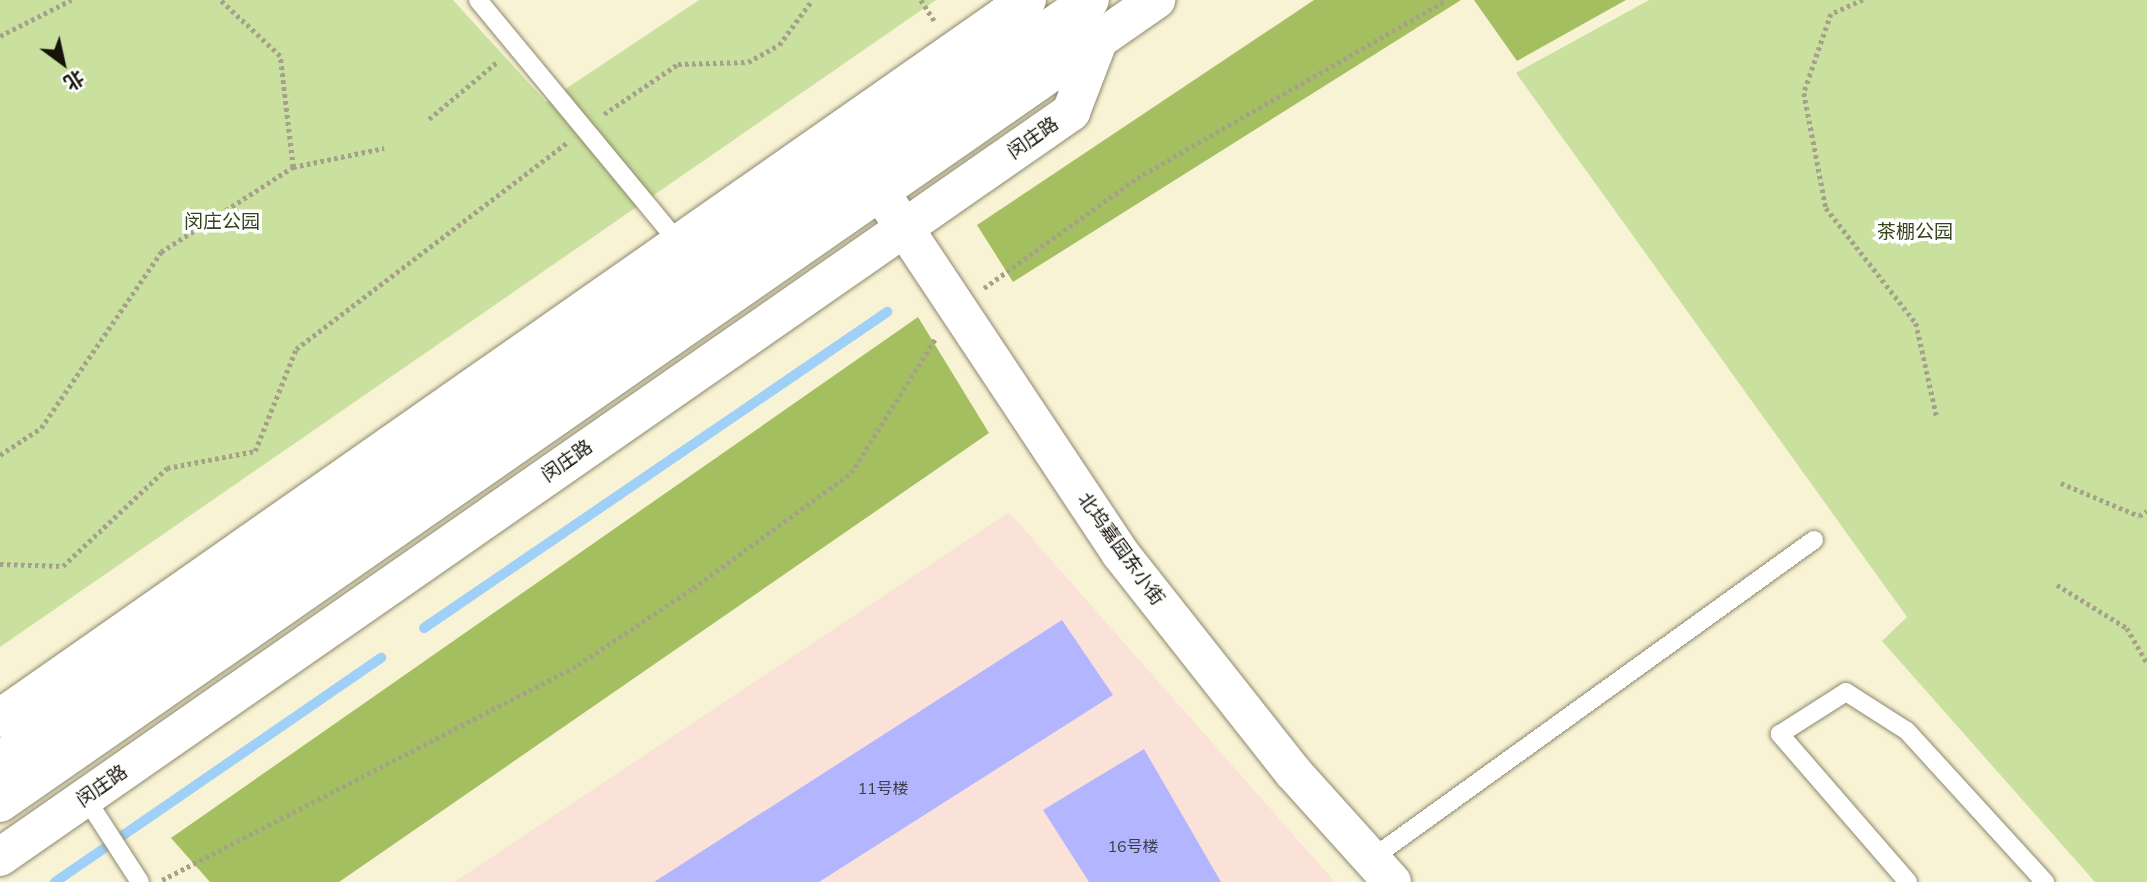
<!DOCTYPE html>
<html>
<head>
<meta charset="utf-8">
<style>
  body { margin:0 }
  #map { position:relative; width:2147px; height:882px; overflow:hidden; background:#f9f3d5; font-family:Mulish,"Noto Sans SC",sans-serif }
  div>[style] { position:absolute }
  .commercial>* { inset:0; background:#fbe2d9 }
  .green>* { inset:0; background:#cae09e }
  .forest>* { inset:0; background:#a3bf60 }
  .stream>* { height:10px; margin:-5px; padding:0 5px; transform-origin:5px; border-radius:5px; background:#9fd1f8 }
  .building>* { inset:0; background:#b3b6fe }
  .path>* { height:4.5px; margin-top:-2.25px; transform-origin:0; background:repeating-linear-gradient(90deg,#a6a18a 0 3.5px,transparent 0 7px) }
  .roads { filter:drop-shadow(0 0 2px #8e886d) drop-shadow(0 0 2px #8e886d) }
  .lane>* { height:18px; margin:-9px; padding:0 9px; transform-origin:9px; border-radius:9px; background:#fff }
  .secondary>* { height:38px; margin:-19px; padding:0 19px; transform-origin:19px; border-radius:19px; background:#fff }
  span { translate:-50% -50%; white-space:nowrap; text-align:center; line-height:1.15; -webkit-text-stroke:7px #fff; paint-order:stroke }
  .number-label { font-size:16px; color:#3d3c46 }
  .number-label span { -webkit-text-stroke-width:0 }
  .street-label { font-size:19px; color:#161309 }
  .park-label { font-size:19px; color:#37421b }
  .north { position:absolute; left:28px; top:28px; width:70px; height:70px; -webkit-text-stroke:5px #fff; paint-order:stroke; rotate:147deg; font-size:19px; font-weight:700; line-height:28px; text-align:center; color:#161309 }
  .north::after { content:''; display:block; margin:auto; width:24px; height:32px; background:#161309; clip-path:polygon(50% 0,100% 100%,50% 72%,0 100%) }
</style>
</head>
<body>
<div id="map">
  <div class="commercial">
    <div style="clip-path:polygon(1009px 512px,1335px 882px,454px 882px)"></div>
  </div>
  <div class="green">
    <div style="clip-path:polygon(0 0,453px 0,546px 102px,699px 0,936px 0,0 647px)"></div>
    <div style="clip-path:polygon(1649px 0,2147px 0,2147px 882px,2095px 882px,1882px 641px,1907px 617px,1516px 73px)"></div>
  </div>
  <div class="forest">
    <div style="clip-path:polygon(1314px 0,1461px 0,1013px 282px,977px 225px)"></div>
    <div style="clip-path:polygon(1474px 0,1626px 0,1517px 61px)"></div>
    <div style="clip-path:polygon(918px 317px,989px 433px,339px 882px,210px 882px,171px 838px)"></div>
  </div>
  <div class="stream">
    <div style="left:424px;top:628px;width:561px;rotate:-34.31deg"></div>
    <div style="left:55px;top:882px;width:396px;rotate:-34.5deg"></div>
  </div>
  <div class="building">
    <div style="clip-path:polygon(1062px 620px,1113px 695px,819px 882px,654px 882px)"></div>
    <div style="clip-path:polygon(1144px 749px,1221px 882px,1089px 882px,1043px 810px)"></div>
  </div>
  <div class="path">
    <div style="left:921px;top:0;width:27px;rotate:57deg"></div>
    <div style="left:1863px;top:0;width:35px;rotate:156deg"></div>
    <div style="left:1831px;top:14px;width:83px;rotate:108.9deg"></div>
    <div style="left:1804px;top:93px;width:117px;rotate:79.2deg"></div>
    <div style="left:1826px;top:208px;width:146px;rotate:52deg"></div>
    <div style="left:1916px;top:323px;width:97px;rotate:77.5deg"></div>
    <div style="left:0;top:36px;width:80px;rotate:-26.9deg"></div>
    <div style="left:604px;top:114px;width:89px;rotate:-34deg"></div>
    <div style="left:678px;top:64px;width:70px;rotate:-1.6deg"></div>
    <div style="left:748px;top:62px;width:35px;rotate:-29deg"></div>
    <div style="left:779px;top:45px;width:56px;rotate:-53.7deg"></div>
    <div style="left:429px;top:119px;width:90px;rotate:-40deg"></div>
    <div style="left:293px;top:167px;width:93px;rotate:-11.8deg"></div>
    <div style="left:984px;top:288px;width:188px;rotate:-35.7deg"></div>
    <div style="left:1137px;top:178px;width:357px;rotate:-29.9deg"></div>
    <div style="left:0;top:455px;width:49px;rotate:-33.4deg"></div>
    <div style="left:41px;top:428px;width:213px;rotate:-55.7deg"></div>
    <div style="left:161px;top:252px;width:157px;rotate:-32.8deg"></div>
    <div style="left:293px;top:167px;width:112px;rotate:-96.7deg"></div>
    <div style="left:280px;top:56px;width:82px;rotate:-137deg"></div>
    <div style="left:2061px;top:483px;width:85px;rotate:22.9deg"></div>
    <div style="left:2139px;top:516px;width:9px;rotate:-32deg"></div>
    <div style="left:0;top:564px;width:63px;rotate:1.8deg"></div>
    <div style="left:63px;top:566px;width:143px;rotate:-43.3deg"></div>
    <div style="left:167px;top:468px;width:90px;rotate:-10.9deg"></div>
    <div style="left:255px;top:451px;width:110px;rotate:-68.1deg"></div>
    <div style="left:296px;top:349px;width:340px;rotate:-37.3deg"></div>
    <div style="left:2057px;top:585px;width:82px;rotate:31.6deg"></div>
    <div style="left:2127px;top:628px;width:40px;rotate:60.3deg"></div>
    <div style="left:162px;top:880px;width:468px;rotate:-27.3deg"></div>
    <div style="left:578px;top:665px;width:138px;rotate:-33.8deg"></div>
    <div style="left:693px;top:588px;width:195px;rotate:-36deg"></div>
    <div style="left:851px;top:473px;width:158px;rotate:-57.9deg"></div>
  </div>
  <div class="roads">
    <div class="lane">
      <div style="left:478px;top:0;width:315px;rotate:50.4deg"></div>
      <div style="left:85px;top:797px;width:101px;rotate:57.1deg"></div>
      <div style="left:1371px;top:859px;width:546px;rotate:-35.76deg"></div>
      <div style="left:1908px;top:882px;width:196px;rotate:-130.9deg"></div>
      <div style="left:1780px;top:734px;width:78px;rotate:-32.5deg"></div>
      <div style="left:1846px;top:692px;width:72px;rotate:32.6deg"></div>
      <div style="left:1907px;top:731px;width:205px;rotate:47.6deg"></div>
    </div>
    <div class="secondary">
      <div style="left:889px;top:205px;width:418px;rotate:56.4deg"></div>
      <div style="left:1120px;top:553px;width:279px;rotate:51.7deg"></div>
      <div style="left:1293px;top:772px;width:148px;rotate:48deg"></div>
      <div style="left:0;top:718px;width:1253px;rotate:-34.96deg"></div>
      <div style="left:0;top:761px;width:1329px;rotate:-34.92deg"></div>
      <div style="left:0;top:803px;width:1408px;rotate:-34.79deg"></div>
      <div style="left:0;top:857px;width:1305px;rotate:-34.82deg"></div>
      <div style="left:1071px;top:112px;width:78px;rotate:-69deg"></div>
    </div>
  </div>
  <div class="number-label">
    <span style="left:883px;top:788px">11号楼</span>
    <span style="left:1133px;top:846px">16号楼</span>
  </div>
  <div class="street-label">
    <span style="left:1033px;top:138px;rotate:-35deg">闵庄路</span>
    <span style="left:567px;top:461px;rotate:-35deg">闵庄路</span>
    <span style="left:1121px;top:549px;rotate:54deg">北坞嘉园东小街</span>
    <span style="left:102px;top:786px;rotate:-35deg">闵庄路</span>
  </div>
  <div class="park-label">
    <span style="left:222px;top:222px">闵庄公园</span>
    <span style="left:1915px;top:232px">茶棚公园</span>
  </div>
  <div class="north">北</div>
</div>
</body>
</html>
